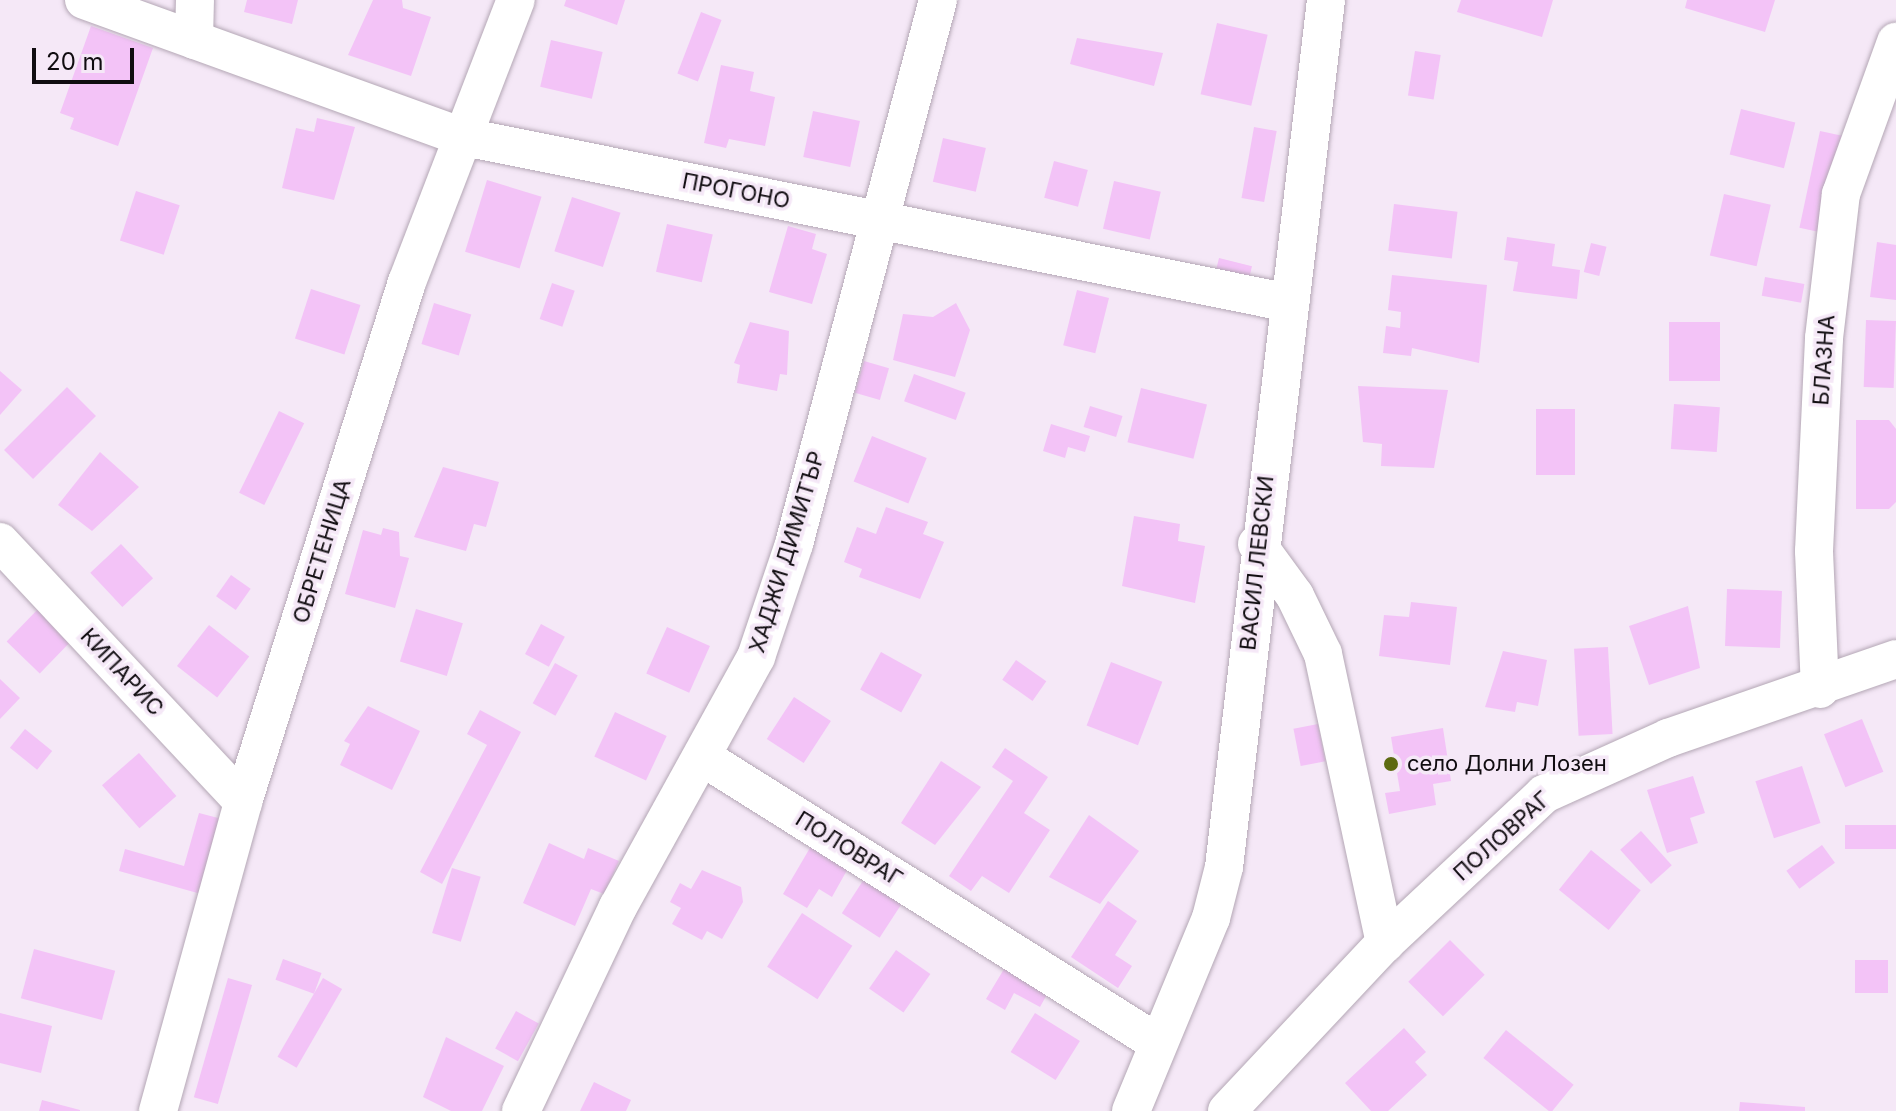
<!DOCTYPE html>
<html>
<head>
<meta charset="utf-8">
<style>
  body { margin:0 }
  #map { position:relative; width:1896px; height:1111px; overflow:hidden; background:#f5e8f7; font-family:Inter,sans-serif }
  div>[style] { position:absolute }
  .building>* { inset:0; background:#f3c3f7; transform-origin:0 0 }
  .roads { filter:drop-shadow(0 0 2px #b4a7b5) drop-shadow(0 0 2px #b4a7b5) }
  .street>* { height:38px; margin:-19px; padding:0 19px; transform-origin:19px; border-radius:19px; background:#fff }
  .dots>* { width:22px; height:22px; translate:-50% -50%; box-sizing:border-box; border:4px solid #f5e8f7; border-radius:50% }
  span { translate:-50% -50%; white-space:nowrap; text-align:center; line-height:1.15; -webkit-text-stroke:7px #f5e8f7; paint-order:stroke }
  .street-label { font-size:22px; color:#100c10 }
  .poi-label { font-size:22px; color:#100c10 }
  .left { translate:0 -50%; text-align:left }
  .scale { position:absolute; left:32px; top:48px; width:102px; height:36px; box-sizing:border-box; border:4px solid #100c10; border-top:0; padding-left:10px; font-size:24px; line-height:28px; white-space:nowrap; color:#100c10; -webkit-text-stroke:6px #f5e8f7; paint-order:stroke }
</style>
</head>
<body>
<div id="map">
  <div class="building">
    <div style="clip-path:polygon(247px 0,298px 0,292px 24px,244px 12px)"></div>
    <div style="clip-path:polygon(373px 0,402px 0,403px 8px,431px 17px,411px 76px,348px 55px)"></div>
    <div style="clip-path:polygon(566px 0,625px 0,617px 25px,564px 6px)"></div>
    <div style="clip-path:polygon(1461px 0,1553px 0,1542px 37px,1457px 12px)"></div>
    <div style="clip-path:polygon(1687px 0,1775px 0,1765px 32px,1685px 8px)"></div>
    <div style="left:701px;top:12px;width:22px;height:66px;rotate:21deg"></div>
    <div style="left:1217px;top:23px;width:52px;height:73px;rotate:13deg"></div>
    <div style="clip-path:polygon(91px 26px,153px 48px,118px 146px,70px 129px,74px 118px,60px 113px)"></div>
    <div style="clip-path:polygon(1077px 38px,1163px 53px,1154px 86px,1070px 64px)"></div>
    <div style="left:551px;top:40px;width:53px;height:48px;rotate:13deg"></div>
    <div style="left:1415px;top:51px;width:26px;height:45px;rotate:9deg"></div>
    <div style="clip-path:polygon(721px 65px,754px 72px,750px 91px,775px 97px,765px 146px,729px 139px,726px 148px,704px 143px)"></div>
    <div style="left:1741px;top:109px;width:56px;height:47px;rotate:14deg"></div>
    <div style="left:813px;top:111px;width:48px;height:47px;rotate:12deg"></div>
    <div style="clip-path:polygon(317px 118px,355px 127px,334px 200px,282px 188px,296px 128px,314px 132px)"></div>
    <div style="left:1254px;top:127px;width:23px;height:72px;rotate:10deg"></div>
    <div style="left:1820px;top:131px;width:25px;height:99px;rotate:12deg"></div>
    <div style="left:943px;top:138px;width:44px;height:45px;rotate:13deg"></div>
    <div style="left:1054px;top:161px;width:35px;height:38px;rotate:15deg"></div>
    <div style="left:487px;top:180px;width:57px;height:75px;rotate:17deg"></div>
    <div style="left:1114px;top:181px;width:48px;height:49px;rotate:13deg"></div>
    <div style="left:136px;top:191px;width:46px;height:52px;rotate:18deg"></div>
    <div style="left:1724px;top:194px;width:48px;height:63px;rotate:13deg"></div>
    <div style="left:572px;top:197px;width:51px;height:57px;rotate:18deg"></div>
    <div style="left:1394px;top:204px;width:64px;height:47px;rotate:7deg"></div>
    <div style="left:667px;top:224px;width:47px;height:49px;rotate:13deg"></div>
    <div style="clip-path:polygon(788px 226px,816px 234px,812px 249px,827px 254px,812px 304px,769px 292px)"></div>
    <div style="clip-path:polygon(1507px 237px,1555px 244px,1552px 266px,1580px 270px,1577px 299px,1513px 291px,1518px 262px,1504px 260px)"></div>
    <div style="clip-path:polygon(1877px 242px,1896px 245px,1896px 300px,1870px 297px)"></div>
    <div style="left:1591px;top:243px;width:16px;height:30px;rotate:14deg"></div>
    <div style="left:1219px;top:258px;width:34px;height:19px;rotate:14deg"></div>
    <div style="clip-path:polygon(1392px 275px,1487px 285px,1479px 363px,1412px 348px,1411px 356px,1383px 353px,1386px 326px,1400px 328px,1401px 312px,1388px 310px)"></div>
    <div style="left:1765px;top:277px;width:40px;height:19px;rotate:10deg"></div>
    <div style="left:552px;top:283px;width:24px;height:38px;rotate:19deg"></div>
    <div style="left:311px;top:289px;width:52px;height:52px;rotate:18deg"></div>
    <div style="left:1077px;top:290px;width:33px;height:57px;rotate:14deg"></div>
    <div style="left:434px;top:303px;width:39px;height:43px;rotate:17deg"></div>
    <div style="clip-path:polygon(956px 303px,970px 330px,955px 377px,893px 360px,903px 314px,933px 317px)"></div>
    <div style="left:1866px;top:320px;width:30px;height:67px;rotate:2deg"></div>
    <div style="clip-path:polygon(750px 322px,789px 331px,787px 375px,780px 374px,777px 391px,737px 383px,740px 365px,734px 363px)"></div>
    <div style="left:1669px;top:322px;width:51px;height:59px"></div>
    <div style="left:864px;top:361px;width:26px;height:33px;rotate:16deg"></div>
    <div style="clip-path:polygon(0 371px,22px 390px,0 415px)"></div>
    <div style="left:914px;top:374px;width:55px;height:29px;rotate:20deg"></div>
    <div style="clip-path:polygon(1358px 386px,1448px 390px,1434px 468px,1381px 466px,1382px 444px,1363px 442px)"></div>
    <div style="left:67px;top:387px;width:41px;height:89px;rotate:45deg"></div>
    <div style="left:1141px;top:388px;width:68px;height:56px;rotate:14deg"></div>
    <div style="left:1674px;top:404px;width:46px;height:45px;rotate:4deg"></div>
    <div style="left:1090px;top:406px;width:34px;height:22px;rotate:17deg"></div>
    <div style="left:1536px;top:409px;width:39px;height:66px"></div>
    <div style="left:279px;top:411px;width:28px;height:91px;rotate:26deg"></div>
    <div style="clip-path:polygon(1856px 420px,1889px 420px,1896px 429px,1896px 502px,1889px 509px,1856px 509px)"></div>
    <div style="clip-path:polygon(1051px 424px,1090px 436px,1085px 452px,1068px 447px,1065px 458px,1043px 451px)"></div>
    <div style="left:872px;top:436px;width:59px;height:49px;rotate:22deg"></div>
    <div style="clip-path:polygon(100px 452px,139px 487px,92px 531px,58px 505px)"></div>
    <div style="clip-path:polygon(443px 467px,499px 482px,486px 527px,474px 524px,466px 551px,414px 537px)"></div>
    <div style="clip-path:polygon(886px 507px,928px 522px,923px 534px,944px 542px,920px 599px,859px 577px,862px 569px,844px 562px,857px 527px,876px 534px)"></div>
    <div style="clip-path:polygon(1134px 516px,1180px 524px,1178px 541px,1205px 546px,1195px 603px,1122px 586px)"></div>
    <div style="clip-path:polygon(383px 528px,399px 532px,400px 556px,409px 558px,395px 608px,345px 594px,363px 530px,381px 535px)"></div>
    <div style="left:121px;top:544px;width:47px;height:42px;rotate:47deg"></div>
    <div style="left:231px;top:575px;width:24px;height:26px;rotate:35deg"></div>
    <div style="left:1727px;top:589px;width:55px;height:57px;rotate:2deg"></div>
    <div style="clip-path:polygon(1411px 602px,1457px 607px,1450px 665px,1379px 656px,1384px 615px,1409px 617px)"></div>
    <div style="clip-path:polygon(1688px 606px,1700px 668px,1649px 685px,1629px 626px)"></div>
    <div style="left:40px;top:607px;width:46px;height:48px;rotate:44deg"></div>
    <div style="left:416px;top:609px;width:49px;height:55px;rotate:17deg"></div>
    <div style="left:541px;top:624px;width:27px;height:34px;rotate:28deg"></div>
    <div style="left:209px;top:625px;width:51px;height:52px;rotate:38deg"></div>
    <div style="left:667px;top:627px;width:47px;height:51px;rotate:24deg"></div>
    <div style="left:1608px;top:647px;width:87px;height:34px;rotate:87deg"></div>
    <div style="clip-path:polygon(1503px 651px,1547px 660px,1538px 706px,1517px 702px,1515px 712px,1485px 707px)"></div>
    <div style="left:881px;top:652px;width:47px;height:43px;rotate:29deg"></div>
    <div style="left:1016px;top:660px;width:37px;height:24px;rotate:35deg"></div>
    <div style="left:1111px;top:662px;width:55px;height:68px;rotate:21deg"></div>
    <div style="left:555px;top:663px;width:26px;height:46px;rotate:29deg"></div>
    <div style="clip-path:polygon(0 679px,20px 698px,0 719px)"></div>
    <div style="left:794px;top:697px;width:44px;height:50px;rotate:33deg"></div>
    <div style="clip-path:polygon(368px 706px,420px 731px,392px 790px,340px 765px,350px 744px,344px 741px)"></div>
    <div style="clip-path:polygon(480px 710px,521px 732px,442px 884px,420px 872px,487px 745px,467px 734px)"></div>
    <div style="left:615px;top:712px;width:57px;height:49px;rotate:25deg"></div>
    <div style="left:1862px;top:719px;width:57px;height:41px;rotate:68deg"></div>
    <div style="left:1318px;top:724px;width:38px;height:25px;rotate:79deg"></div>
    <div style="clip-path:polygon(1443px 728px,1451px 781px,1433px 784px,1436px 805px,1389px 814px,1385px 793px,1400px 791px,1391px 737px)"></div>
    <div style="left:25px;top:729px;width:35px;height:24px;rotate:39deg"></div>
    <div style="clip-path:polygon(1005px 748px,1048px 777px,1024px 813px,1050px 830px,1009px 893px,982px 876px,971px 891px,949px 876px,1013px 781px,992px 767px)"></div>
    <div style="left:139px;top:753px;width:57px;height:49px;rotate:49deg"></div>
    <div style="clip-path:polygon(941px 761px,981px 787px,935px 845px,901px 823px)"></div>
    <div style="left:1802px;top:766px;width:60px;height:49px;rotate:72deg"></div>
    <div style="clip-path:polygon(1693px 776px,1705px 813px,1690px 818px,1698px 843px,1667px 853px,1647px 790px)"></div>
    <div style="clip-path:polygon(199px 813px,222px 819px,201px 894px,119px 871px,125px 849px,184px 866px)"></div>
    <div style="clip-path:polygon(1089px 815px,1139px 851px,1100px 904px,1049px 877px)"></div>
    <div style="left:1896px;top:825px;width:24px;height:51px;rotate:90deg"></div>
    <div style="left:1641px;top:831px;width:46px;height:28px;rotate:48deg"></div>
    <div style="clip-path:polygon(814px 841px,851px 863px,832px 897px,819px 889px,807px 908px,783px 894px)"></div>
    <div style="clip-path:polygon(549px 843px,584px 859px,588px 848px,619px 861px,604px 894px,591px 889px,575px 926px,523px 903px)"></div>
    <div style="left:1822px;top:845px;width:22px;height:44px;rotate:54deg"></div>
    <div style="left:1591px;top:850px;width:64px;height:51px;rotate:39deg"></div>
    <div style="left:452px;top:868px;width:30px;height:68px;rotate:17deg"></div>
    <div style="clip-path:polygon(702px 870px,741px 887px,743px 902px,722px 939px,707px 931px,702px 940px,672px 924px,681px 908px,670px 902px,680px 883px,691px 889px)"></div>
    <div style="left:868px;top:873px;width:45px;height:48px;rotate:33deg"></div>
    <div style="clip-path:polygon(1108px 901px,1137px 921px,1115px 955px,1132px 966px,1118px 988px,1071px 957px)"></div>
    <div style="left:802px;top:913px;width:60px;height:64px;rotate:33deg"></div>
    <div style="left:1450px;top:940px;width:49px;height:59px;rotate:45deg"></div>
    <div style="left:34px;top:949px;width:84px;height:51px;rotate:15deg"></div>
    <div style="left:896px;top:950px;width:42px;height:47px;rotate:35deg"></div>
    <div style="left:283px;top:959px;width:41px;height:22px;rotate:20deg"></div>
    <div style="left:1855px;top:960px;width:33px;height:33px"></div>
    <div style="clip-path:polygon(1007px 964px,1050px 989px,1040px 1007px,1014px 993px,1005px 1010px,986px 999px)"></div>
    <div style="left:228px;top:978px;width:25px;height:124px;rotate:16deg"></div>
    <div style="left:323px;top:978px;width:22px;height:91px;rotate:30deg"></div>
    <div style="left:516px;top:1011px;width:26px;height:43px;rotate:29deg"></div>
    <div style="clip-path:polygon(0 1013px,52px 1026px,41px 1073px,0 1063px)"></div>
    <div style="left:1035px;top:1013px;width:53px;height:46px;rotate:32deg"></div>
    <div style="clip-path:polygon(1404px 1028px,1426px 1052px,1415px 1062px,1427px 1075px,1388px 1111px,1371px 1111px,1345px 1083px)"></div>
    <div style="left:1506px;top:1030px;width:87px;height:36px;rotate:39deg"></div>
    <div style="clip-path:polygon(446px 1037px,504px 1066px,482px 1111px,451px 1111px,423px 1097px)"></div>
    <div style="clip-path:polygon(594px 1082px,631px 1100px,626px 1111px,580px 1111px)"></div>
    <div style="clip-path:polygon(42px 1100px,80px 1110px,80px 1111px,39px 1111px)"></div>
    <div style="clip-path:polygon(1740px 1102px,1805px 1107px,1805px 1111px,1739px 1111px)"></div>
  </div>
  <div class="roads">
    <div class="street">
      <div style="left:84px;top:0;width:400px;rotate:19.9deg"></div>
      <div style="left:460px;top:136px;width:847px;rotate:11.38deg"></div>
      <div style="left:194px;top:40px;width:40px;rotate:-88.6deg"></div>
      <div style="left:0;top:542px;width:356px;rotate:46.9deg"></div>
      <div style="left:1257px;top:544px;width:64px;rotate:53.8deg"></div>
      <div style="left:1295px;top:596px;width:64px;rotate:64.2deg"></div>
      <div style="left:1323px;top:654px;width:296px;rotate:77.9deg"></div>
      <div style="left:1820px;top:689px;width:138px;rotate:-92.5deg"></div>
      <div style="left:1814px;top:551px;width:213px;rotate:-87.3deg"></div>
      <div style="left:1824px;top:338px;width:145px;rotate:-83.3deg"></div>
      <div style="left:1841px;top:194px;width:162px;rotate:-70.1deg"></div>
      <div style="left:704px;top:758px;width:534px;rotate:32.14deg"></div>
      <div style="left:158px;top:1111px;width:320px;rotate:-74.6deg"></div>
      <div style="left:243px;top:802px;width:545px;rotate:-72.5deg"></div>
      <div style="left:407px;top:282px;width:302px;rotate:-68.9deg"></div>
      <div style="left:521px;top:1111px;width:226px;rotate:-64.6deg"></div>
      <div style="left:618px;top:907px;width:286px;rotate:-61.1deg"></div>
      <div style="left:756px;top:657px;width:119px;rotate:-71.4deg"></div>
      <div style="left:794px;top:544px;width:563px;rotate:-75.17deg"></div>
      <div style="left:1131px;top:1111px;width:209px;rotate:-67.5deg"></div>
      <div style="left:1211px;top:918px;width:53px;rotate:-75.7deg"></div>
      <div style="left:1224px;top:867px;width:873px;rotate:-83.29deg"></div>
      <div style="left:1227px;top:1111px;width:231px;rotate:-46.8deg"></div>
      <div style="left:1385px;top:943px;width:218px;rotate:-43.1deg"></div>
      <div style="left:1544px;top:794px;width:136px;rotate:-24.3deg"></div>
      <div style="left:1668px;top:738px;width:241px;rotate:-19.1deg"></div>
    </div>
  </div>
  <div class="dots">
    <div style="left:1391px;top:764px;background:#5d6a11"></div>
  </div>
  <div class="street-label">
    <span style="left:736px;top:191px;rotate:11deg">ПРОГОНО</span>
    <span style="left:1824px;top:360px;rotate:-86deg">БЛАЗНА</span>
    <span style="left:322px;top:551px;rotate:-73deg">ОБРЕТЕНИЦА</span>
    <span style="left:787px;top:552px;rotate:-73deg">ХАДЖИ ДИМИТЪР</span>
    <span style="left:1257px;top:563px;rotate:-84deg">ВАСИЛ ЛЕВСКИ</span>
    <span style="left:122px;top:672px;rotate:47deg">КИПАРИС</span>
    <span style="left:1502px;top:836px;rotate:-42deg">ПОЛОВРАГ</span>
    <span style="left:849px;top:849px;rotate:32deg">ПОЛОВРАГ</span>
  </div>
  <div class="poi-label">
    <span class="left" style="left:1407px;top:764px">село Долни Лозен</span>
  </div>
  <div class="scale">20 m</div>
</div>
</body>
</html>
